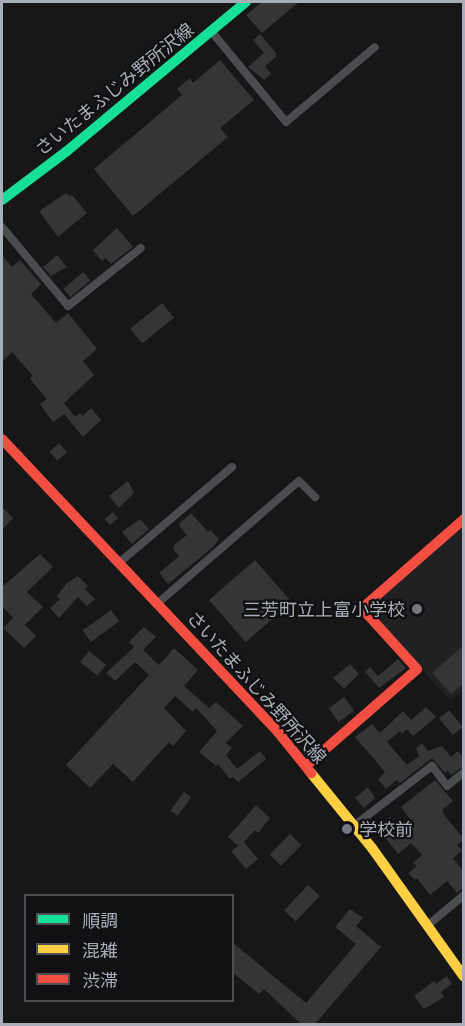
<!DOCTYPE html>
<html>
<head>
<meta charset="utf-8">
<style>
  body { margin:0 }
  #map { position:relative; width:465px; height:1026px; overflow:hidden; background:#171717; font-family:Commissioner,"Noto Sans JP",sans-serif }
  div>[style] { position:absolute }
  .built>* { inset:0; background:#212123 }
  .building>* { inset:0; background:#353536; transform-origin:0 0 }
  .street>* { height:8px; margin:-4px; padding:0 4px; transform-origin:4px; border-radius:4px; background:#4b4c50 }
  .fast>* { height:10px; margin:-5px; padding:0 5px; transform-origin:5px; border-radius:5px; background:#16e098 }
  .slow>* { height:10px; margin:-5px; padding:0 5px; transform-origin:5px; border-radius:5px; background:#ffcf43 }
  .jam>* { height:10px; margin:-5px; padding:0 5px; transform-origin:5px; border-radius:5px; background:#f24e42 }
  .dots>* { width:16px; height:16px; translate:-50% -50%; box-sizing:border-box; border:3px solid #111113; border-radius:50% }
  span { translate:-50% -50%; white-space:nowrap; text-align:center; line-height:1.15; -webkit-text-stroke:4.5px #111113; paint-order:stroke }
  .street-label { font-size:18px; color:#a8adb8 }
  .poi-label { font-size:18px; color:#a8adb8 }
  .right { translate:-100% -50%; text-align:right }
  .left { translate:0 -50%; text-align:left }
  .frame { position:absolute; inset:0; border:3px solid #a8adb8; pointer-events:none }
  .legend { position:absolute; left:24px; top:894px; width:210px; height:108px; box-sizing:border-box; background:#111113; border:2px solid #4d4f55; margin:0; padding:8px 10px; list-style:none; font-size:18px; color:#a8adb8 }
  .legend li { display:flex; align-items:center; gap:12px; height:30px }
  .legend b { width:30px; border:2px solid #4d4f55 }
</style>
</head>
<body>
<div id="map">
  <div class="built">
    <div style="clip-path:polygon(463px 522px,463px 690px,451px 701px,371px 614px,370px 605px)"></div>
  </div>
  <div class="building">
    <div style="clip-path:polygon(262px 2px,299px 2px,262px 33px,246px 15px)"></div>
    <div style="clip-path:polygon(260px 34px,276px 53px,276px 57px,265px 66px,271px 74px,264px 80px,248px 67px,264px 53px,253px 40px)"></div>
    <div style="clip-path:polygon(220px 60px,254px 100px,220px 128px,228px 137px,133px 216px,94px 169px,182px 95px,177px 89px,190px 78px,193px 83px)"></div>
    <div style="clip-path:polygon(66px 193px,70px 196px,72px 195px,87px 213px,58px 237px,39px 211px)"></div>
    <div style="clip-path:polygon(117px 228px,133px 247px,111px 264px,106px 258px,102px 261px,93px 250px)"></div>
    <div style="clip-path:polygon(2px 255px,12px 267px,20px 260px,41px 284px,31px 294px,56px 323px,68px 313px,97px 349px,83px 361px,94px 375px,64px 403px,75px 417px,80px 413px,82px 416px,91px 408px,101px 420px,83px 437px,64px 414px,53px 422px,40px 404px,47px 399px,34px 384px,30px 378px,33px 376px,12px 352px,2px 362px)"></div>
    <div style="clip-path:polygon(57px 255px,67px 267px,51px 276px,43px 267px)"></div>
    <div style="left:83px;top:272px;width:11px;height:26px;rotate:49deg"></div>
    <div style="left:162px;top:303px;width:19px;height:41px;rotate:51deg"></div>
    <div style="left:59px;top:443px;width:12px;height:13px;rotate:48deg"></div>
    <div style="clip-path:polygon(128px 481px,134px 493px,119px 508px,109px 496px)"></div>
    <div style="clip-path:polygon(2px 507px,13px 518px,2px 530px)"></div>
    <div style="left:113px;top:512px;width:8px;height:11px;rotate:50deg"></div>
    <div style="clip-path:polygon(191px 513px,208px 532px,210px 530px,219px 539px,213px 547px,168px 584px,159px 573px,179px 556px,173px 549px,174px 545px,187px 535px,179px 526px,180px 523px)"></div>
    <div style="clip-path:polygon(140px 519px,149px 529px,132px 544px,122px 532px)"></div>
    <div style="clip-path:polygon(40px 554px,53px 567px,27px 592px,43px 607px,25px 625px,36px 636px,24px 648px,3px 628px,13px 618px,2px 606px,2px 587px)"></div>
    <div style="left:255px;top:560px;width:56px;height:61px;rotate:49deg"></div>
    <div style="clip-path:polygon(78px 576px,88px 586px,85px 589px,95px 599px,87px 606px,78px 597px,59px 618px,50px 608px,60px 599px,57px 596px,67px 583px)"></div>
    <div style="left:111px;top:610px;width:14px;height:35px;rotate:54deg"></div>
    <div style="clip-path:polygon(144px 627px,156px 637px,143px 650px,159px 665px,174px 648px,198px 670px,184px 686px,209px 708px,216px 702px,243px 726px,226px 743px,232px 748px,226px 755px,237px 769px,260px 751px,266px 759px,238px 782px,233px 777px,230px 779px,218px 764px,216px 766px,199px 752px,217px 731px,196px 708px,193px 712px,175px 696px,164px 708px,186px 731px,173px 746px,169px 742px,133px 782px,113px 764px,90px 788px,66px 765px,149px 675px,135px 662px,115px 681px,106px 673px,134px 647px,129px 642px)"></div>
    <div style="clip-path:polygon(464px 645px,464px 683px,451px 694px,432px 673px)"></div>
    <div style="left:89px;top:651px;width:22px;height:14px;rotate:39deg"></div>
    <div style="clip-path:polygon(398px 659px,406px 668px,379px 688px,365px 672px,370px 667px,378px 676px)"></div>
    <div style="clip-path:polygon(350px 664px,359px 674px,344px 689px,333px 678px)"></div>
    <div style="left:344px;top:697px;width:17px;height:19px;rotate:54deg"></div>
    <div style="clip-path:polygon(426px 707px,436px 717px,413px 736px,407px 729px,402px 734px,400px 731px,387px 742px,407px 765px,419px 756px,416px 748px,422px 743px,428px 751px,442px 746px,451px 757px,458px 751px,464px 758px,464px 766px,451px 775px,448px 771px,445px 773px,432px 758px,400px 783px,397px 780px,386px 789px,378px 779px,385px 772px,355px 737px,372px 724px,380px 733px,403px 711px,411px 720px)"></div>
    <div style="left:449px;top:710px;width:22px;height:13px;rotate:51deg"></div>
    <div style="clip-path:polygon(435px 780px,453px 801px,442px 810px,445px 816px,464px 839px,457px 845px,462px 850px,453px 858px,464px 872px,464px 887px,457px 893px,447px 881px,430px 895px,417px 878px,415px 880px,408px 873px,417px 866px,413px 863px,422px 855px,411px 843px,398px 854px,377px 827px,390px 817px,399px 829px,410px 819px,401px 807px)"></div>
    <div style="clip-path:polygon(368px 787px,375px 798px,364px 808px,355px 798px)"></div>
    <div style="left:184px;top:792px;width:9px;height:23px;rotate:36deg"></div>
    <div style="clip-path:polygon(256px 805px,270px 818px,258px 833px,255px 830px,244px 842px,258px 859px,246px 869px,231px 851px,238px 846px,228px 837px)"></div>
    <div style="left:290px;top:834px;width:16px;height:29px;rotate:45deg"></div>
    <div style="left:308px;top:885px;width:16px;height:35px;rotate:43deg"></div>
    <div style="clip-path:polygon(350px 909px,363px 918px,356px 926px,381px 947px,315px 1024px,301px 1024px,264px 989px,259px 994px,232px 972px,232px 942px,306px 1003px,356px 944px,335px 927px)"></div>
    <div style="clip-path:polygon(447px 976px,452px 984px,441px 992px,444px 997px,424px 1009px,414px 996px,434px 981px,436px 984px)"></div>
  </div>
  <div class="street">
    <div style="left:211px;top:31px;width:118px;rotate:50.5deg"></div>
    <div style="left:286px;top:122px;width:116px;rotate:-40.1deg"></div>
    <div style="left:2px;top:227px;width:103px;rotate:50.1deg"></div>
    <div style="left:68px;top:306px;width:93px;rotate:-38.5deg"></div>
    <div style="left:120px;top:562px;width:147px;rotate:-40.3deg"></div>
    <div style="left:158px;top:603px;width:186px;rotate:-40.9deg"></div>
    <div style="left:299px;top:481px;width:23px;rotate:45deg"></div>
    <div style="left:355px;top:825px;width:97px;rotate:-37.5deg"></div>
    <div style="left:432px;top:766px;width:25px;rotate:53deg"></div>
    <div style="left:447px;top:786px;width:22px;rotate:-39deg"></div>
    <div style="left:428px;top:925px;width:47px;rotate:-39.8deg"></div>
  </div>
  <div class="fast">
    <div style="left:2px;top:200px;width:81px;rotate:-37deg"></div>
    <div style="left:67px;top:151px;width:233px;rotate:-39.8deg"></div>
  </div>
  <div class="slow">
    <div style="left:311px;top:773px;width:97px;rotate:50.9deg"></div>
    <div style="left:372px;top:848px;width:158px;rotate:54.5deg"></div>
  </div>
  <div class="jam">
    <div style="left:2px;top:439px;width:403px;rotate:46.7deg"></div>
    <div style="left:278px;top:732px;width:53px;rotate:51.2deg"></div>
    <div style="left:306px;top:766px;width:147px;rotate:-41.1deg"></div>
    <div style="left:417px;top:669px;width:73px;rotate:-132.2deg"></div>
    <div style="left:368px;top:615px;width:11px;rotate:-95deg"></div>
    <div style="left:367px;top:604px;width:129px;rotate:-41.2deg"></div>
  </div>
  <div class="dots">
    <div style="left:417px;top:609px;background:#757880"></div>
    <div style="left:347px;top:829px;background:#757880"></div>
  </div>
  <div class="street-label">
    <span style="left:114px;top:89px;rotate:-39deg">さいたまふじみ野所沢線</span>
    <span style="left:257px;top:687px;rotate:48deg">さいたまふじみ野所沢線</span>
  </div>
  <div class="poi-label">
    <span class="right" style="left:405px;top:609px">三芳町立上富小学校</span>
    <span class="left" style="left:359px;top:829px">学校前</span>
  </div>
  <div class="frame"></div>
  <ul class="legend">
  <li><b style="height:8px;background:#16e098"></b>順調</li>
  <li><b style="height:8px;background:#ffcf43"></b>混雑</li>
  <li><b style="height:8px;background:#f24e42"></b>渋滞</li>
  </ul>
</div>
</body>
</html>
